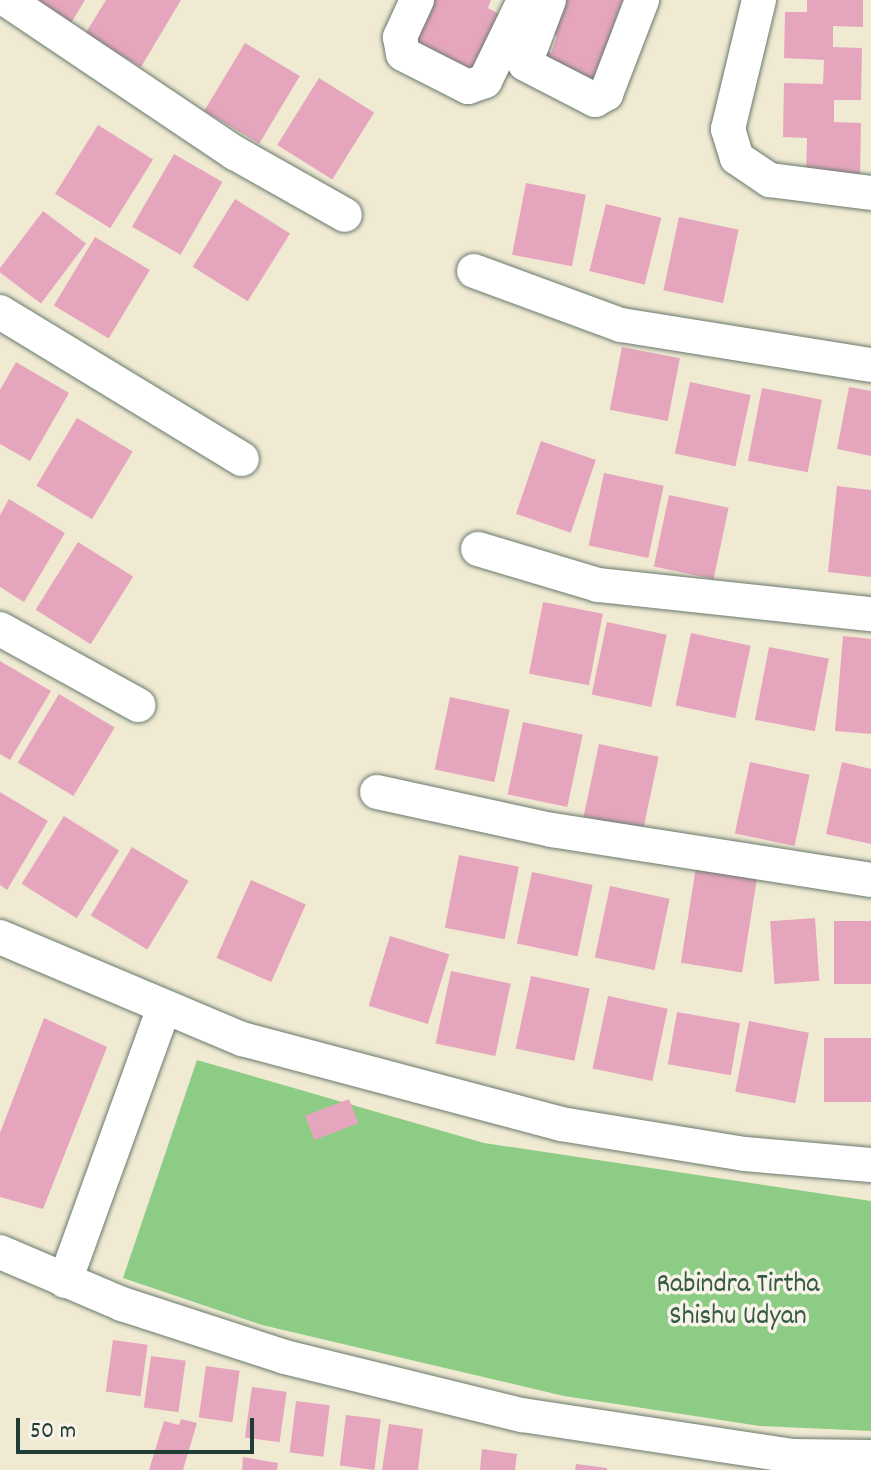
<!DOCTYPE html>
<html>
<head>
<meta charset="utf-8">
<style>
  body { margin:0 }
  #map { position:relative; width:871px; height:1470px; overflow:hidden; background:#f0ead3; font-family:Dekko,sans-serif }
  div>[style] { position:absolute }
  .green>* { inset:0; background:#8ccc84 }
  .building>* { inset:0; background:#e5a6bd; transform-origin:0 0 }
  .roads { filter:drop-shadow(0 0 2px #687a6c) drop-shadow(0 0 2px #687a6c) }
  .minor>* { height:34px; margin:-17px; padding:0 17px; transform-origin:17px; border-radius:17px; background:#fff }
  span { translate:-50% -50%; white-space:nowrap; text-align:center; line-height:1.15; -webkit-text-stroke:7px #f7f3e8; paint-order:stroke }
  .park-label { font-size:28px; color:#355a44 }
  .scale { position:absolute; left:16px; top:1418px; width:238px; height:36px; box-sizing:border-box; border:4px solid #1f3d34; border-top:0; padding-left:10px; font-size:24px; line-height:28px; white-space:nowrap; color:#1f3d34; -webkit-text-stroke:6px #f7f3e8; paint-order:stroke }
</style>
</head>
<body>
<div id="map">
  <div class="green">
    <div style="clip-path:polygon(197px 1060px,484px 1143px,871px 1201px,871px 1431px,760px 1426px,564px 1396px,262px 1325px,123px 1278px)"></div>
  </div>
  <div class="building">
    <div style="clip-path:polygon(32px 0,85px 0,71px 23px)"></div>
    <div style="clip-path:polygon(106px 0,181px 0,141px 67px,85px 34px)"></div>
    <div style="clip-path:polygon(433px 0,491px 0,488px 8px,504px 17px,477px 74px,413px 47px)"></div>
    <div style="clip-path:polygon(555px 0,623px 0,613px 26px,625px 31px,600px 95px,530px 67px,537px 47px,551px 53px,557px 36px,543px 31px)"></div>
    <div style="clip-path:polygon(807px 0,863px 0,863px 27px,833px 26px,833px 47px,862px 48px,861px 100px,834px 100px,834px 122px,861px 123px,860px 179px,806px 178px,807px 138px,783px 137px,784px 83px,823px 84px,824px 60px,784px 58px,785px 12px,807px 12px)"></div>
    <div style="left:245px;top:43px;width:64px;height:79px;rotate:31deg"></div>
    <div style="left:319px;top:78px;width:65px;height:79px;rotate:32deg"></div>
    <div style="left:98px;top:125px;width:65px;height:81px;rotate:32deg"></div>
    <div style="left:174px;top:154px;width:56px;height:84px;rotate:30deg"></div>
    <div style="left:526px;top:183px;width:61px;height:73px;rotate:11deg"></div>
    <div style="left:235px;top:199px;width:65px;height:80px;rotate:32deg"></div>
    <div style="left:606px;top:204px;width:57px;height:69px;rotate:14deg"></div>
    <div style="left:43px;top:211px;width:54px;height:75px;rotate:37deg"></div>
    <div style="left:679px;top:217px;width:61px;height:75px;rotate:12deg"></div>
    <div style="left:95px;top:237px;width:64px;height:80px;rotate:31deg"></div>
    <div style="left:622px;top:347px;width:59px;height:64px;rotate:11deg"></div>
    <div style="clip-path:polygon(16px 362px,69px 393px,30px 461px,0 444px,0 390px)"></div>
    <div style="left:690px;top:382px;width:62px;height:73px;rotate:12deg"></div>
    <div style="clip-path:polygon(849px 387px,871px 391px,871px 456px,837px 449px)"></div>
    <div style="left:762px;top:388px;width:61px;height:74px;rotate:11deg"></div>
    <div style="left:77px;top:418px;width:65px;height:79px;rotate:31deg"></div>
    <div style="left:541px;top:441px;width:58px;height:77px;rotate:19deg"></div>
    <div style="left:604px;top:473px;width:61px;height:74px;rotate:12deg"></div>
    <div style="clip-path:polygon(837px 486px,871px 490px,871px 577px,828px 572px)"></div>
    <div style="left:669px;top:495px;width:61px;height:73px;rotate:12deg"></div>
    <div style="clip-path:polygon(9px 499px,65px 533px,24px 602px,0 587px,0 515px)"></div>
    <div style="left:78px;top:542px;width:65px;height:80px;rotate:32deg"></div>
    <div style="left:543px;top:602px;width:61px;height:73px;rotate:11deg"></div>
    <div style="left:607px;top:622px;width:61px;height:74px;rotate:12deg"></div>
    <div style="left:691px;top:633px;width:61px;height:74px;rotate:12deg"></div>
    <div style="clip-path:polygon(843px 636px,871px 639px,871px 734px,835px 731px)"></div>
    <div style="left:769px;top:647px;width:61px;height:74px;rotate:11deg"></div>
    <div style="clip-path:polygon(0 661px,51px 691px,10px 760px,0 754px)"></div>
    <div style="left:59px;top:694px;width:65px;height:80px;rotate:31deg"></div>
    <div style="left:450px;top:697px;width:61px;height:74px;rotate:12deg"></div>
    <div style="left:523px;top:722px;width:61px;height:74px;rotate:12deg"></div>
    <div style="left:599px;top:744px;width:61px;height:74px;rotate:12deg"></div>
    <div style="left:750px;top:762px;width:61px;height:73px;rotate:12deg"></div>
    <div style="clip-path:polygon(842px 762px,871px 769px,871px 844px,826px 834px)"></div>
    <div style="clip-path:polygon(0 792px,48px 821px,7px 890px,0 885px)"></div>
    <div style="left:64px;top:816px;width:65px;height:80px;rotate:32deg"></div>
    <div style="left:132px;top:847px;width:66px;height:80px;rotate:31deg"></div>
    <div style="left:459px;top:855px;width:61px;height:74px;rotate:11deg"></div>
    <div style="left:696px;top:867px;width:62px;height:97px;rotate:9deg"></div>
    <div style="left:532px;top:872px;width:62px;height:73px;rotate:12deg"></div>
    <div style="left:251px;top:880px;width:60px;height:85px;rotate:24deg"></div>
    <div style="left:610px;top:886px;width:61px;height:73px;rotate:12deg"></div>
    <div style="left:815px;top:918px;width:63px;height:45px;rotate:86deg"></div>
    <div style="left:871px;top:921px;width:63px;height:37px;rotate:90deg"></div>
    <div style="left:390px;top:936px;width:62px;height:73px;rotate:17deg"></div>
    <div style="left:451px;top:971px;width:61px;height:74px;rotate:12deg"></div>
    <div style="left:531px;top:976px;width:60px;height:74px;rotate:12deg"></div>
    <div style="left:608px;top:996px;width:61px;height:74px;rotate:12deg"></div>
    <div style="left:677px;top:1012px;width:64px;height:53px;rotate:10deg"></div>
    <div style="clip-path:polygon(44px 1018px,107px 1047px,43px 1209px,0 1197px,0 1133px)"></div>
    <div style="left:749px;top:1021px;width:61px;height:72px;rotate:11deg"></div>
    <div style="left:871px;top:1038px;width:64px;height:47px;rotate:90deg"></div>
    <div style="left:349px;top:1099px;width:26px;height:47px;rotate:69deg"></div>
    <div style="left:113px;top:1340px;width:35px;height:52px;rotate:8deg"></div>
    <div style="left:151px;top:1356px;width:35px;height:52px;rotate:8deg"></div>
    <div style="left:206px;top:1366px;width:34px;height:52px;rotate:8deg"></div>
    <div style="left:252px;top:1387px;width:35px;height:51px;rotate:8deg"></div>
    <div style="left:296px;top:1401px;width:34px;height:52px;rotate:7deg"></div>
    <div style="left:346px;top:1415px;width:35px;height:51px;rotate:7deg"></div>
    <div style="clip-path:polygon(181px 1419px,197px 1423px,183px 1470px,149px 1470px,164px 1421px,179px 1425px)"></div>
    <div style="clip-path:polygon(389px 1424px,423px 1429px,418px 1470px,382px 1470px)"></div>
    <div style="clip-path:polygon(482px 1449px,517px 1454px,515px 1470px,480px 1470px)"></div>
    <div style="clip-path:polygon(243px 1457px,278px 1463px,277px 1470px,242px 1470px)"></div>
    <div style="clip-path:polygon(576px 1464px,607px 1468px,607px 1470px,575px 1470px)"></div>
  </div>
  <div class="roads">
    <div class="minor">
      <div style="left:7px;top:0;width:275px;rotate:33.9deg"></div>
      <div style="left:235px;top:153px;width:126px;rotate:29.4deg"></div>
      <div style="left:417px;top:0;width:41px;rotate:114.7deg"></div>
      <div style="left:400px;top:37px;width:17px;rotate:80deg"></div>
      <div style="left:403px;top:54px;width:73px;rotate:26.9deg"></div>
      <div style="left:468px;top:87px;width:18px;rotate:-19deg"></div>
      <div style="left:485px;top:81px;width:82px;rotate:-64.1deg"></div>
      <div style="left:549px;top:0;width:68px;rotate:110.6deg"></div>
      <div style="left:525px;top:64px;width:79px;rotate:27.2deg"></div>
      <div style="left:595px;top:100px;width:13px;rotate:-29deg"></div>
      <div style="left:606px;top:94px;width:101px;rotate:-69deg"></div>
      <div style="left:759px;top:0;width:133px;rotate:103.5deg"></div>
      <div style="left:728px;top:129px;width:30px;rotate:73deg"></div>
      <div style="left:737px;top:158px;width:40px;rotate:34deg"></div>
      <div style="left:770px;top:180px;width:102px;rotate:7.3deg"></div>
      <div style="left:474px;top:271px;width:157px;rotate:20.2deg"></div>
      <div style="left:621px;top:325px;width:253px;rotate:9.1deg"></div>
      <div style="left:0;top:312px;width:283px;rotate:31.3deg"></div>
      <div style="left:478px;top:549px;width:125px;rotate:16.7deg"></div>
      <div style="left:598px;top:585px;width:275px;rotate:6.1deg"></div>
      <div style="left:0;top:629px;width:158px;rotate:28.8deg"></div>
      <div style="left:377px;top:792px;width:179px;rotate:12.3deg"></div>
      <div style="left:552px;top:830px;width:323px;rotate:8.9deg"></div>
      <div style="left:0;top:937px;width:263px;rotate:22.9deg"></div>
      <div style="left:242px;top:1039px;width:330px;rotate:14.9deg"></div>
      <div style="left:561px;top:1124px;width:186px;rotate:9.3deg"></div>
      <div style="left:745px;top:1154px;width:126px;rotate:5deg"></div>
      <div style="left:0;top:1252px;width:133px;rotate:23.1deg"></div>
      <div style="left:122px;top:1304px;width:171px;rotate:18deg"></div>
      <div style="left:285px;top:1357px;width:244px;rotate:13.8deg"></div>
      <div style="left:522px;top:1415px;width:274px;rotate:8.6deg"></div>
      <div style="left:793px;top:1456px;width:78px;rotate:0.7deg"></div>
      <div style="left:65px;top:1281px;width:291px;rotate:-70.1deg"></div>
    </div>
  </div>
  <div class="park-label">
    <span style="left:738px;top:1302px">Rabindra Tirtha<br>Shishu Udyan</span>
  </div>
  <div class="scale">50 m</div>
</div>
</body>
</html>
